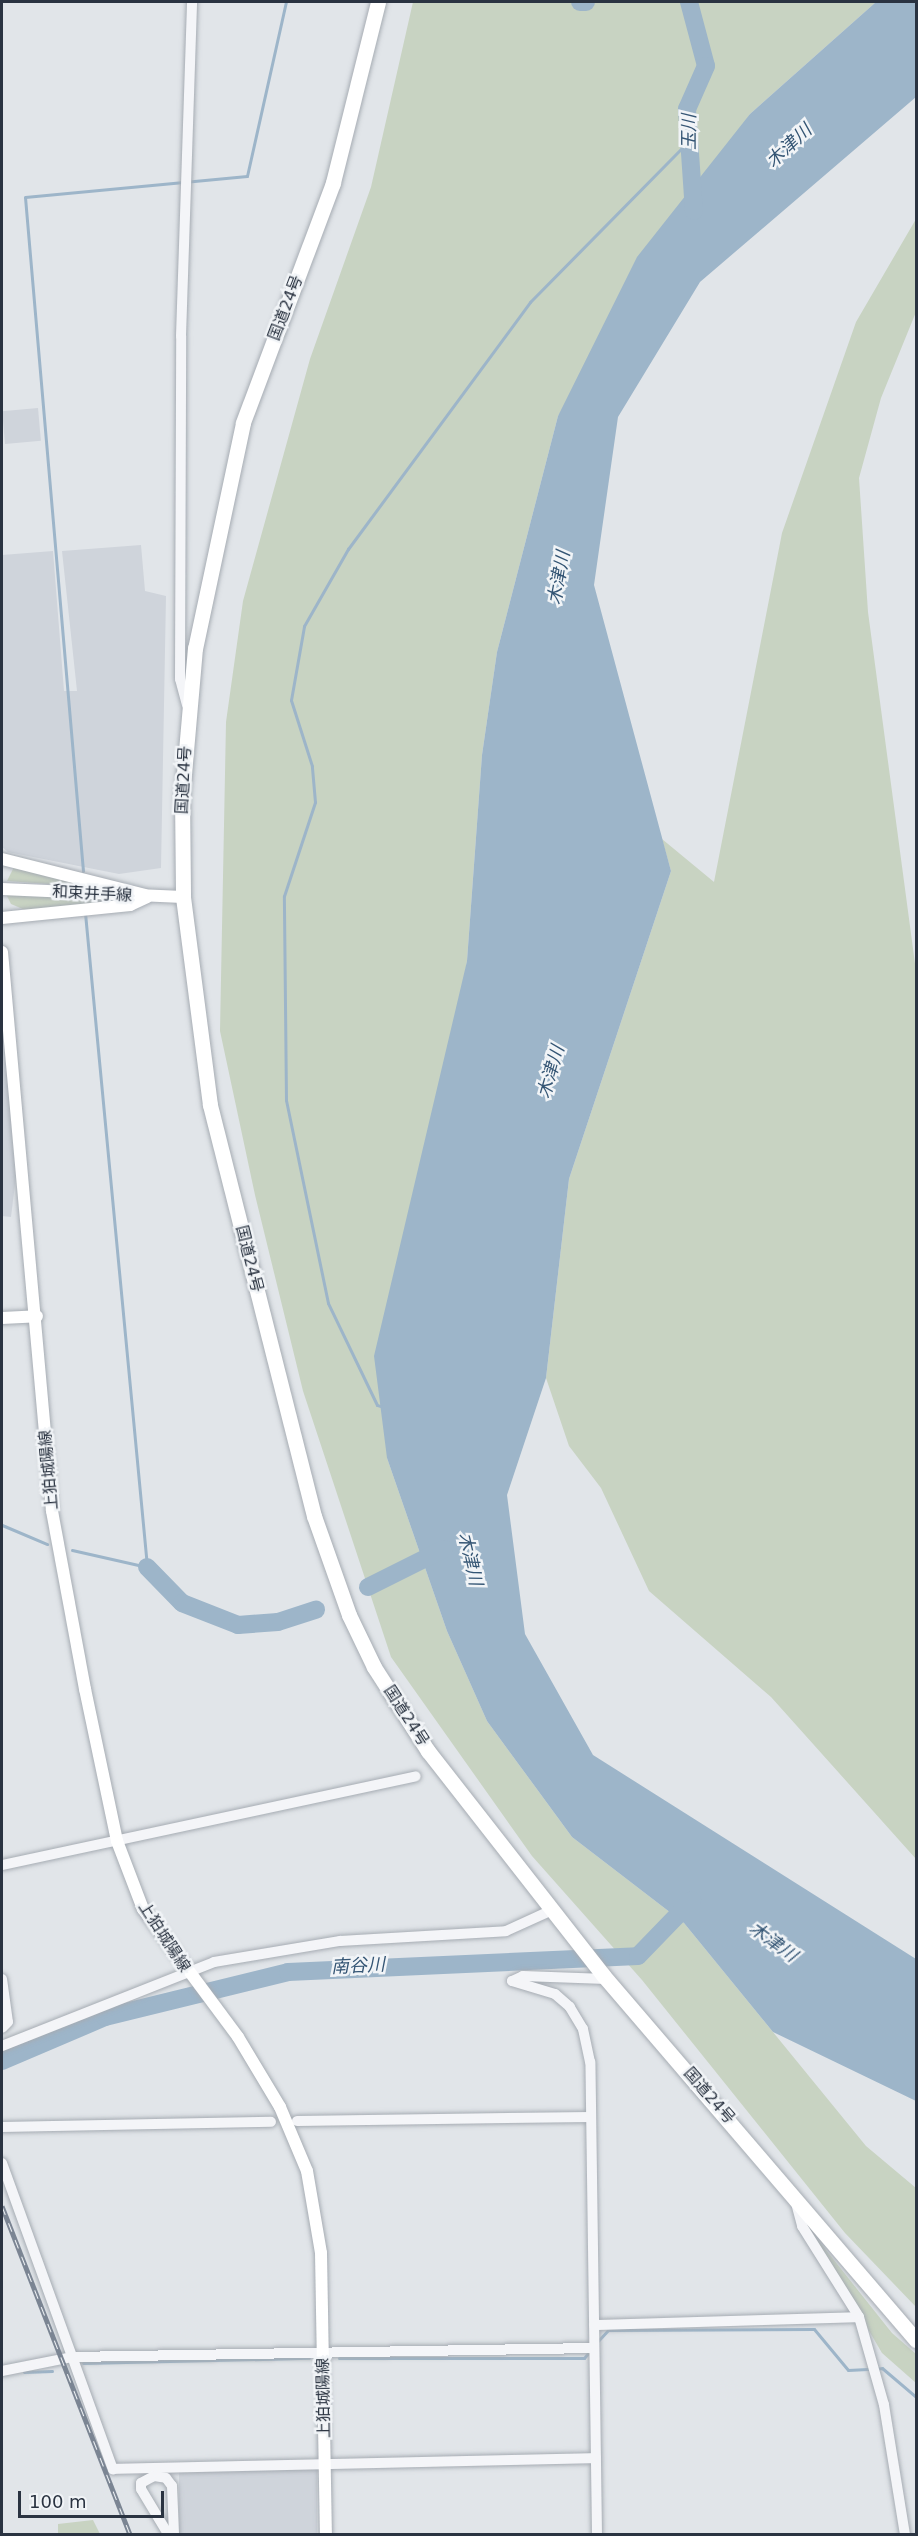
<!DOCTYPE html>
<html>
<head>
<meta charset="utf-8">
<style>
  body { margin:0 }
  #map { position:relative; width:918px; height:2536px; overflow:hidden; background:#e1e5e9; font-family:"DejaVu Sans","Noto Sans JP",sans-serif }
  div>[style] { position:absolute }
  .built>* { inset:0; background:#cfd4db; transform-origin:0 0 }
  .green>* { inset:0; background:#c8d3c2 }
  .water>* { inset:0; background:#9db5c9 }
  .stream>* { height:3px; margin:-1.5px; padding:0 1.5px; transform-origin:1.5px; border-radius:1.5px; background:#9db5c9 }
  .river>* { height:18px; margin:-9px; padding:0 9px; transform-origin:9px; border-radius:9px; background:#9db5c9 }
  .roads { filter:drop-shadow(0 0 2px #a6acb3) drop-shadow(0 0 2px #a6acb3) }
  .minor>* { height:10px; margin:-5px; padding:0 5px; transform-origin:5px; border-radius:5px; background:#f4f5f8 }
  .major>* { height:12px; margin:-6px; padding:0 6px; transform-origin:6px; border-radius:6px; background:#fff }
  .highway>* { height:15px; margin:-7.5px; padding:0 7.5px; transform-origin:7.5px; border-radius:7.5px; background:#fff }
  .rail>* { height:5px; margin-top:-2.5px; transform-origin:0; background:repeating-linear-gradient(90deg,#f1f4f7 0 9px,#7b8593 0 18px); box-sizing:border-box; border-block:2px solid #7b8593 }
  span { translate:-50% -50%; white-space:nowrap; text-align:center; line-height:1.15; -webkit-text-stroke:5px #f1f4f7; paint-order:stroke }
  .street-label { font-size:16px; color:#2a3341 }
  .water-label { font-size:18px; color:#345574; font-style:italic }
  .frame { position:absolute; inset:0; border:3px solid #2a3341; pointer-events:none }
  .scale { position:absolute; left:18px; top:2491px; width:146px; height:27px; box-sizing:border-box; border:3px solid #2a3341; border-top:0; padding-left:8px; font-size:18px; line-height:21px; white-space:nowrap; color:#2a3341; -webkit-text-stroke:4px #f1f4f7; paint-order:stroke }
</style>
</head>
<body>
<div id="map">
  <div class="built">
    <div style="left:38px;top:408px;width:33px;height:36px;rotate:85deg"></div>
    <div style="clip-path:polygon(141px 545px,145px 591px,166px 596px,161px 868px,119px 874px,8px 852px,2px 847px,2px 555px,53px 551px,64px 691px,77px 691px,62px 551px)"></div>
    <div style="clip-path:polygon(2px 989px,17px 1168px,11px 1217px,2px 1216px)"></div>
    <div style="left:317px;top:2467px;width:67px;height:138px;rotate:90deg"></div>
  </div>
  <div class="green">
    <div style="clip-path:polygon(413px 2px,876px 2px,750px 114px,558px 416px,497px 652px,482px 755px,467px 961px,387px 1458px,447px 1631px,487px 1721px,572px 1837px,684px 1923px,866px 2146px,916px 2188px,916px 2307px,845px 2233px,642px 1980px,532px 1856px,391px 1657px,303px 1391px,255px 1195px,220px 1031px,226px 722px,243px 601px,310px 359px,371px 187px)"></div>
    <div style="clip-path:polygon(916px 219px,916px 312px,881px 398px,859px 478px,868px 612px,916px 971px,916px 1859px,771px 1697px,649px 1591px,601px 1488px,569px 1446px,546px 1378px,569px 1179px,671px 871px,662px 839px,714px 882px,782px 533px,856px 322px)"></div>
    <div style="clip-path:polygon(14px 867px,91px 887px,7px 881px)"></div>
    <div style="clip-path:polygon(6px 894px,122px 900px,122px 903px,25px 910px,11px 904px)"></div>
    <div style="clip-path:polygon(810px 2230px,892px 2333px,916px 2354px,916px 2383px,882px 2353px)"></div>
    <div style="clip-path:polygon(93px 2520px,100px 2534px,58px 2534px,58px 2524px)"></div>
  </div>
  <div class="water">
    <div style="clip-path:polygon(876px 2px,916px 2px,916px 97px,700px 282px,618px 417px,594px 585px,671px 871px,569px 1179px,546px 1378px,507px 1495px,525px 1634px,593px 1755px,916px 1959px,916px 2101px,773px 2032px,684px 1923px,572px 1837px,487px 1721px,447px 1631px,387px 1458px,374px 1356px,467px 961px,482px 755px,497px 652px,558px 416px,637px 257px,750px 114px)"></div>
  </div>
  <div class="stream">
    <div style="left:83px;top:871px;width:676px;rotate:-94.92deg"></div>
    <div style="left:25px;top:197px;width:223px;rotate:-5.4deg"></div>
    <div style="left:247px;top:176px;width:178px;rotate:-77.4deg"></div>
    <div style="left:85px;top:913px;width:657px;rotate:84.58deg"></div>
    <div style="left:384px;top:1407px;width:7px;rotate:-164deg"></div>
    <div style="left:377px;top:1405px;width:113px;rotate:-115.7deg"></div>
    <div style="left:328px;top:1303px;width:207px;rotate:-101.7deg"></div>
    <div style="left:286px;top:1100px;width:204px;rotate:-90.6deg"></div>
    <div style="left:284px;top:896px;width:99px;rotate:-71.7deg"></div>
    <div style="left:315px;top:802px;width:36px;rotate:-95deg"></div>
    <div style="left:312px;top:766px;width:69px;rotate:-107.7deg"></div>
    <div style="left:291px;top:700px;width:75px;rotate:-80deg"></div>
    <div style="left:304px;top:626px;width:89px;rotate:-60.3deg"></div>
    <div style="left:348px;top:549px;width:307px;rotate:-53.6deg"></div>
    <div style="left:530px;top:302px;width:225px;rotate:-45.4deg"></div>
    <div style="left:2px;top:1525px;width:49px;rotate:22.9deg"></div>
    <div style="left:72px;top:1550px;width:77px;rotate:12.8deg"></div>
    <div style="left:597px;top:2342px;width:16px;rotate:-47deg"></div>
    <div style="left:608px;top:2330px;width:206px;rotate:-0.3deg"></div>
    <div style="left:814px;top:2329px;width:53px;rotate:50.3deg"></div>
    <div style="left:848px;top:2370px;width:34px;rotate:-3deg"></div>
    <div style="left:882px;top:2368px;width:45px;rotate:40.5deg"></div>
    <div style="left:339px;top:2358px;width:245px"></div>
    <div style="left:584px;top:2358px;width:8px;rotate:-50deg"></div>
    <div style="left:83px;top:2363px;width:226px;rotate:-1.3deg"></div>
    <div style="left:24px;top:2372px;width:28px;rotate:-2deg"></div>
  </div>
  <div class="river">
    <div style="left:580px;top:2px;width:6px"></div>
    <div style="left:689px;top:2px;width:66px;rotate:75.1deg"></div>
    <div style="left:706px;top:66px;width:47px;rotate:113.8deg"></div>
    <div style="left:687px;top:109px;width:102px;rotate:86.1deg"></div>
    <div style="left:147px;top:1567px;width:50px;rotate:45.8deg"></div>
    <div style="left:182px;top:1603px;width:60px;rotate:21.4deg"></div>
    <div style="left:238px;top:1625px;width:40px;rotate:-4.3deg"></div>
    <div style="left:278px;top:1622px;width:40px;rotate:-18deg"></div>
    <div style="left:368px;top:1587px;width:85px;rotate:-26.6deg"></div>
    <div style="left:2px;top:2061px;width:112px;rotate:-23.1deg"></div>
    <div style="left:105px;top:2017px;width:188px;rotate:-13.8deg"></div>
    <div style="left:288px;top:1972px;width:350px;rotate:-2.6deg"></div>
    <div style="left:638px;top:1956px;width:78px;rotate:-46deg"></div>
  </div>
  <div class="roads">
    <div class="minor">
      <div style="left:187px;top:705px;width:27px;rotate:-105deg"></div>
      <div style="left:180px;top:679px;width:343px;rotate:-89.8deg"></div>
      <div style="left:181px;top:336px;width:334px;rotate:-88.1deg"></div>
      <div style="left:2px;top:1865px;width:423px;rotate:-12.1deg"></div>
      <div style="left:2px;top:1979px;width:43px;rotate:82.1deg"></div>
      <div style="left:8px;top:2022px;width:8px;rotate:135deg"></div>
      <div style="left:2px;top:2046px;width:228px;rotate:-21.6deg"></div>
      <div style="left:214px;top:1962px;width:128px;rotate:-9.5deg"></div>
      <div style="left:340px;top:1941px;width:166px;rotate:-3.4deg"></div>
      <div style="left:506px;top:1931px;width:51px;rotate:-24.5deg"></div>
      <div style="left:297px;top:2121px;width:294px;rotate:-0.8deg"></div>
      <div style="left:2px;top:2127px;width:269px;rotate:-1.1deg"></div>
      <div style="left:2px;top:2163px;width:326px;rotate:70.1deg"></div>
      <div style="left:113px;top:2469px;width:483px;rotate:-1.3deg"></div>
      <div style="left:796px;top:2203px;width:24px;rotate:75deg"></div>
      <div style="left:802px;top:2226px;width:107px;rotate:57.9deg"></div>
      <div style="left:859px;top:2317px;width:91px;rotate:74.1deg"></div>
      <div style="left:884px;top:2405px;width:131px;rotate:80.8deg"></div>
      <div style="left:594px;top:2325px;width:265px;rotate:-1.7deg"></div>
      <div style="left:2px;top:2371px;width:71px;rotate:-11.3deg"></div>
      <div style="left:72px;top:2357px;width:522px;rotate:-0.99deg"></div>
      <div style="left:168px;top:2534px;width:52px;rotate:-121deg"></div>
      <div style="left:141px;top:2489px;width:6px;rotate:-90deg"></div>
      <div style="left:141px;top:2483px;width:15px;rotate:-28deg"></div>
      <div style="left:154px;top:2476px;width:12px;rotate:9deg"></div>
      <div style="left:166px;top:2478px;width:10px;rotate:53deg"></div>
      <div style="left:172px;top:2486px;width:48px;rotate:87.6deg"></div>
      <div style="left:597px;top:2534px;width:472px;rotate:-90.8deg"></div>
      <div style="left:590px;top:2062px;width:34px;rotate:-102deg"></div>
      <div style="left:583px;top:2029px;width:26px;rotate:-121deg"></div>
      <div style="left:570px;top:2007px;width:20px;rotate:-139deg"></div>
      <div style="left:555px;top:1994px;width:45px;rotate:-163.2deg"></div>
      <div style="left:512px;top:1981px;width:12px;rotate:-24deg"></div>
      <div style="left:523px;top:1976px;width:83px;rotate:2.1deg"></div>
    </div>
    <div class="major">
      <div style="left:2px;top:859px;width:147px;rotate:14.1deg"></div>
      <div style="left:2px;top:889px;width:181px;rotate:2.5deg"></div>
      <div style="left:2px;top:918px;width:129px;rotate:-5.8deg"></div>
      <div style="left:130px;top:905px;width:19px;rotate:-25deg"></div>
      <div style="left:2px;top:952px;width:561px;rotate:84.89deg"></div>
      <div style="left:52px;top:1511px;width:181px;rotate:79.5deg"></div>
      <div style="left:85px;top:1689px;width:155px;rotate:78.1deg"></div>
      <div style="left:117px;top:1841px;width:73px;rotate:69.1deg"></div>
      <div style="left:143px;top:1909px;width:159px;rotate:53.4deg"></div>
      <div style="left:238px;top:2037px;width:82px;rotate:59deg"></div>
      <div style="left:280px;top:2107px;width:69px;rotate:67.1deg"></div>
      <div style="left:307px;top:2171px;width:83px;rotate:80.3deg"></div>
      <div style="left:321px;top:2253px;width:281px;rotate:89deg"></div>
      <div style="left:2px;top:1318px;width:35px;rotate:-3deg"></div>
    </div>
    <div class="highway">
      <div style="left:378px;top:2px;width:187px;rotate:104deg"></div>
      <div style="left:333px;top:183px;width:256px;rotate:110.6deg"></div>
      <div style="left:243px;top:423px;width:230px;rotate:102deg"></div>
      <div style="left:195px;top:648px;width:149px;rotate:95deg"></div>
      <div style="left:182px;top:796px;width:101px;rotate:89.4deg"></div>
      <div style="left:183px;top:897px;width:210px;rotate:82.6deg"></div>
      <div style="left:210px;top:1105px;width:424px;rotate:75.8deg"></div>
      <div style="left:314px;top:1516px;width:105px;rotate:70.5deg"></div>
      <div style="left:349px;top:1615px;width:58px;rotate:64.3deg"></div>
      <div style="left:374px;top:1667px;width:100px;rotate:57.3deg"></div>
      <div style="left:428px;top:1751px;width:284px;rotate:52deg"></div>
      <div style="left:603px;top:1975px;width:481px;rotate:49.4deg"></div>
    </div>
  </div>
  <div class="rail">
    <div style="left:2px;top:2206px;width:352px;rotate:68.7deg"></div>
  </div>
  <div class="street-label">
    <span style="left:286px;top:308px;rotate:-69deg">国道24号</span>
    <span style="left:184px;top:780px;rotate:-87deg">国道24号</span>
    <span style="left:92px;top:894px;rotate:3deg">和束井手線</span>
    <span style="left:249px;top:1259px;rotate:76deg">国道24号</span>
    <span style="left:49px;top:1470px;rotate:-95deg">上狛城陽線</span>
    <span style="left:406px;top:1716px;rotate:57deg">国道24号</span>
    <span style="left:164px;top:1937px;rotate:57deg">上狛城陽線</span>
    <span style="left:709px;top:2096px;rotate:49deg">国道24号</span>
    <span style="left:324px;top:2398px;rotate:-91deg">上狛城陽線</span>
  </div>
  <div class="water-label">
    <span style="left:689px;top:132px;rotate:-90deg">玉川</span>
    <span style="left:789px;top:146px;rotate:-43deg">木津川</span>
    <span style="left:559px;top:578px;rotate:-80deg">木津川</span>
    <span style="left:551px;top:1072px;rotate:-74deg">木津川</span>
    <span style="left:470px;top:1559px;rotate:77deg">木津川</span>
    <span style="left:773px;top:1942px;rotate:36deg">木津川</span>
    <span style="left:358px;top:1966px;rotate:-3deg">南谷川</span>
  </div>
  <div class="frame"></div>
  <div class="scale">100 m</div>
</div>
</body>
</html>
